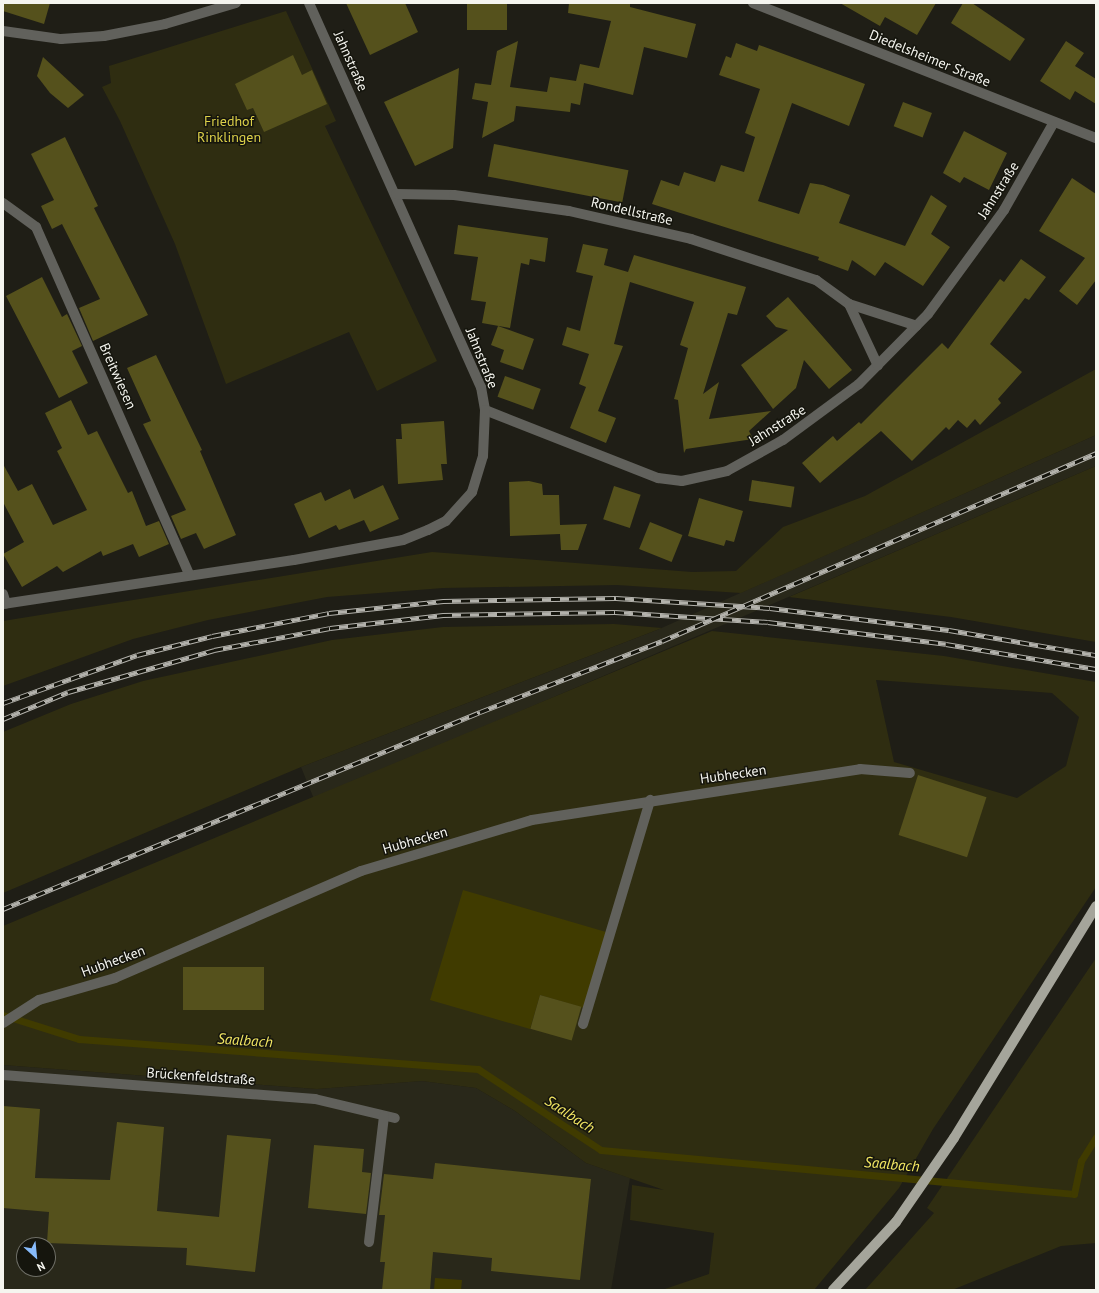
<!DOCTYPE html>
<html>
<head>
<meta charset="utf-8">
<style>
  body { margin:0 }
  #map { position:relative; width:1099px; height:1293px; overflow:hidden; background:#1f1e16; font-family:"PT Sans",sans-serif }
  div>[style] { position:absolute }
  .built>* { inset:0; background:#29281a }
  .green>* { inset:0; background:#2f2d11 }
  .water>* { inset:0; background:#403b00 }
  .stream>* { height:7px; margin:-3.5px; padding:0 3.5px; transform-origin:3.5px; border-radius:3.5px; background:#403b00 }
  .building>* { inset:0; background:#55511c; transform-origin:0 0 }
  .minor>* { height:10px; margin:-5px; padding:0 5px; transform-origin:5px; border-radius:5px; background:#61615c }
  .major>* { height:10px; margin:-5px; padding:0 5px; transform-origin:5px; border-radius:5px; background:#a5a59b }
  .rail>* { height:4.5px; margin-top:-2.25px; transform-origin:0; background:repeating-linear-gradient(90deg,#15150d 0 9px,#b3b2ac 0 18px); box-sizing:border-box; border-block:1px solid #b3b2ac }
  span { translate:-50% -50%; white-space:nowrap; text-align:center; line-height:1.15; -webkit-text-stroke:3px #15150d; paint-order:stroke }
  .street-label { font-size:14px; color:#f5f5ef }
  .park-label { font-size:14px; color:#dcd049 }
  .water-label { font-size:15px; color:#f3e763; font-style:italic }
  .frame { position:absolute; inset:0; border:4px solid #f5f5ef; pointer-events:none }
  .north { position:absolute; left:16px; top:1237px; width:40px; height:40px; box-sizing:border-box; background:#15150d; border:1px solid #6f6f67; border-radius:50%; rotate:153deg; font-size:11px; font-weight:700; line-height:16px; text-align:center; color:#f5f5ef }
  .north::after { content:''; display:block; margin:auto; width:14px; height:18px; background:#87bbfb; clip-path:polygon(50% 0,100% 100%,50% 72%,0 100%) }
</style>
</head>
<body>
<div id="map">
  <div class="built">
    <div style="clip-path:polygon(1096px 435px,1096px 466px,314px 799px,301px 767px,657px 630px)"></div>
    <div style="clip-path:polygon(evenodd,3px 1065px,317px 1089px,422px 1081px,476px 1088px,515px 1111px,586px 1163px,630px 1178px,611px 1290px,3px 1290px,3px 1065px,24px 1245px,48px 1245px,48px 1269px,24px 1269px,24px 1245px)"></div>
  </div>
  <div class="green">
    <div style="clip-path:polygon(286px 11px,336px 121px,325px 126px,437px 361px,377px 391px,349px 332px,226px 384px,175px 244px,120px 121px,102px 87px,111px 83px,109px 66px)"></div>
    <div style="clip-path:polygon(1096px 369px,1096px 435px,741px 593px,617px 585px,443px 588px,327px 597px,208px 620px,133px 639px,3px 686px,3px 621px,432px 552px,692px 572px,736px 571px,783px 527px,865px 496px)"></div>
    <div style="clip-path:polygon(1096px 466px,1096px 642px,951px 617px,789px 597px)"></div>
    <div style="clip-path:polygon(614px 624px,662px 628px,301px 767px,3px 893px,3px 732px,71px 704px,143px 681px,332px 640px,443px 627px)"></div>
    <div style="clip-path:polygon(evenodd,712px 631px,944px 656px,1096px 682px,1096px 887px,933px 1129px,899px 1188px,814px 1290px,662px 1290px,709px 1274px,714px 1233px,630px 1220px,632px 1185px,664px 1190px,586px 1163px,515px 1111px,476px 1088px,422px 1081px,317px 1089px,3px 1065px,3px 926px,712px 631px,876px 680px,1052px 693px,1079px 717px,1066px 766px,1017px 798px,894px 762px,876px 680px)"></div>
    <div style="clip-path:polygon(1096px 958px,1096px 1243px,1061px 1246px,952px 1290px,865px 1290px,934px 1213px,927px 1208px)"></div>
  </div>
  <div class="water">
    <div style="clip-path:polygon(463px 890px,606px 932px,584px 1008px,540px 995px,530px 1029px,430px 1000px)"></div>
    <div style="clip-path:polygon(435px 1278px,462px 1280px,461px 1290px,434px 1290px)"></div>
  </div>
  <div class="stream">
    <div style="left:3px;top:1015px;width:80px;rotate:17.5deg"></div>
    <div style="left:79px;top:1039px;width:400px;rotate:4.3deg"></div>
    <div style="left:478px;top:1069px;width:147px;rotate:33.4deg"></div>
    <div style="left:601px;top:1150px;width:475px;rotate:5.3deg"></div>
    <div style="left:1074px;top:1194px;width:34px;rotate:-78deg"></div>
    <div style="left:1081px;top:1161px;width:28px;rotate:-58deg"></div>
  </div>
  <div class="building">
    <div style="clip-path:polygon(3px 3px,50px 3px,44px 24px,3px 11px)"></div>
    <div style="clip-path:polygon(346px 3px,405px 3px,418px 32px,370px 55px)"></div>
    <div style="left:467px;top:3px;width:40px;height:27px"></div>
    <div style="clip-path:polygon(569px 3px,630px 3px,630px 7px,696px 24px,687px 58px,644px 47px,633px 95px,584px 83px,580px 105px,571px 103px,570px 112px,516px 106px,514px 121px,482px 138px,488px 102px,472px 99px,475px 83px,491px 85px,497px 51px,518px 41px,510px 87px,547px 92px,550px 77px,576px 81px,580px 64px,599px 68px,611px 21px,568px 13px)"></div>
    <div style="clip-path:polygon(840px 3px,936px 3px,917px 35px,885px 17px,880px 26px)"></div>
    <div style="clip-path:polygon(963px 3px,972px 3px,1025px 39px,1010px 61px,951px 23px)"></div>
    <div style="clip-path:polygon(1066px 41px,1084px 53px,1075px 66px,1096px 79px,1096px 104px,1075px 91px,1070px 100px,1040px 81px)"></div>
    <div style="clip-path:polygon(736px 43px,757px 51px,759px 45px,865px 84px,849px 126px,792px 103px,758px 201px,799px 214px,810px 183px,823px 185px,850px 195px,839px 223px,905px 246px,931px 195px,947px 206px,931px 234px,950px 247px,923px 286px,885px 262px,875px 276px,852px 260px,848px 271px,818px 260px,819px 257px,652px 204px,661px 180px,679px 186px,684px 172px,715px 182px,721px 165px,744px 172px,755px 137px,745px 133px,760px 89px,719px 75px,726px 56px,731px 58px)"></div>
    <div style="clip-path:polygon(293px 55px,302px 75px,312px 70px,327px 104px,264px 132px,253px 108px,247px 110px,235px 84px)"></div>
    <div style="clip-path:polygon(43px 57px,84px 95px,68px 108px,50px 93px,37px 76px)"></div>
    <div style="clip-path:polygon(459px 68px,453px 148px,415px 166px,384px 102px)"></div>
    <div style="left:903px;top:102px;width:31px;height:26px;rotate:21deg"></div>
    <div style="clip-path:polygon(964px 131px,1007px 153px,989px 190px,964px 177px,960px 183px,943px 173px)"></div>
    <div style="clip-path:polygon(65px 137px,98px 206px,94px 208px,148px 315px,93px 341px,79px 308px,100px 299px,62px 224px,52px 229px,41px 206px,54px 200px,31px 154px)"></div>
    <div style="left:494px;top:144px;width:137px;height:33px;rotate:11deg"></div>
    <div style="clip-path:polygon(1072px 178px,1096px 194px,1096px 280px,1077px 305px,1059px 291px,1085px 258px,1039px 231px)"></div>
    <div style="clip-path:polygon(458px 225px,548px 238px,545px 262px,530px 259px,529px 265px,521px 263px,510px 328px,482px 323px,486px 302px,471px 300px,478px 257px,454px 254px)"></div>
    <div style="clip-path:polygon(583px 244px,608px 249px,604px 265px,628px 272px,634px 255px,746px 287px,737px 315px,728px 313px,703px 394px,719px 382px,709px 419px,771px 411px,749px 431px,753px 439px,686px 449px,684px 453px,678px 400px,674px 399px,688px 348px,680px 345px,694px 302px,630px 282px,614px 344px,623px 346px,598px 411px,616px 418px,606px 443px,570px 428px,586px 387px,579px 384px,589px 354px,562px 345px,567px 327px,580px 331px,593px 276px,576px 272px)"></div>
    <div style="clip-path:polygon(1021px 259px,1046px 277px,1029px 300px,1025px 298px,990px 344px,1022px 372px,998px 399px,1001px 403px,980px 425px,975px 419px,967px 428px,958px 420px,949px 430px,946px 427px,912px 461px,881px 431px,820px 483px,802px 463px,833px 436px,837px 441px,859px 422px,861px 424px,942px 343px,948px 349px,1000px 279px,1004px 282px)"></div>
    <div style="clip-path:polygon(42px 277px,62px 317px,67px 314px,82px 346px,72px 351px,88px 383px,59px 398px,6px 296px)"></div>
    <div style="clip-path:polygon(788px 297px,852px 370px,829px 389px,804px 360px,796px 388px,773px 409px,741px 365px,788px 330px,776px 327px,766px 316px)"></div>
    <div style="clip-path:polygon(498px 326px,534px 339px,523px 370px,500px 362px,504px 350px,491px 345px)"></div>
    <div style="clip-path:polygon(156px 355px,202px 450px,200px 451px,236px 535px,204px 549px,196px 533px,181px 539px,171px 516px,186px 510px,143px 424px,151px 421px,127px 368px)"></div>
    <div style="left:505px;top:376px;width:38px;height:22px;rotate:20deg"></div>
    <div style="clip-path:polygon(71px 400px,88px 435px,97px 431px,128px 493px,132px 491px,146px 526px,159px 521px,169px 544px,139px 557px,133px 544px,103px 556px,101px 551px,63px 572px,57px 566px,22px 587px,3px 554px,24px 542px,3px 502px,3px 464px,18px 491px,32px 484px,53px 525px,87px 510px,57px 451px,62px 448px,45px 413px)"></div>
    <div style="clip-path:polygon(444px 421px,447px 464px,441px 464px,443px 480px,398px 484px,396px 439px,402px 439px,401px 424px)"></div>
    <div style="left:752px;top:480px;width:43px;height:21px;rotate:9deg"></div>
    <div style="clip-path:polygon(529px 481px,542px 484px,543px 495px,559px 495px,560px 525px,587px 524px,578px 550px,561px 550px,560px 534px,510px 536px,509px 482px)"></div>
    <div style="clip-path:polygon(383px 485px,399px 519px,370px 532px,364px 520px,339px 530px,336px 525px,309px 538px,294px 504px,321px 492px,325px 501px,350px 489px,354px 499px)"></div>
    <div style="left:614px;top:486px;width:28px;height:35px;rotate:18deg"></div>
    <div style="clip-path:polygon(699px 498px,743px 511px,734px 542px,726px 540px,724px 546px,688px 536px)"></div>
    <div style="left:650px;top:522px;width:35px;height:29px;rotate:22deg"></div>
    <div style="left:918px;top:775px;width:72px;height:63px;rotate:18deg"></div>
    <div style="left:183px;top:967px;width:81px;height:43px"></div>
    <div style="left:540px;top:995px;width:43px;height:35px;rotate:16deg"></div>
    <div style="clip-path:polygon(3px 1106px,40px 1109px,35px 1178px,110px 1180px,117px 1122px,164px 1127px,157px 1211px,219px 1217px,227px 1135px,271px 1139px,255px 1272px,186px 1265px,187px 1248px,47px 1243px,49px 1212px,3px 1208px)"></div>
    <div style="clip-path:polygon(314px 1145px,364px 1149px,362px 1172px,371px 1173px,366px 1214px,308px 1208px)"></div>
    <div style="clip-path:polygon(435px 1163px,591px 1179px,580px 1280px,491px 1271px,492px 1258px,433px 1252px,430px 1290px,382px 1290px,385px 1262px,380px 1262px,385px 1215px,379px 1215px,384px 1174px,433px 1179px)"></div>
  </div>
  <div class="minor">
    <div style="left:309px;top:3px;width:421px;rotate:65.9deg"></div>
    <div style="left:481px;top:387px;width:23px;rotate:80deg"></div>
    <div style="left:485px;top:410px;width:186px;rotate:21.5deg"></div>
    <div style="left:658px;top:478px;width:24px;rotate:7deg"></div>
    <div style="left:682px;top:481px;width:46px;rotate:-12.5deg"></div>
    <div style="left:727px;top:471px;width:64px;rotate:-29deg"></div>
    <div style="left:783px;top:440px;width:94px;rotate:-36.4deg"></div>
    <div style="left:859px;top:384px;width:98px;rotate:-45.4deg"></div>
    <div style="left:928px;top:314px;width:129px;rotate:-53.8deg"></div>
    <div style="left:1004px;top:210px;width:101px;rotate:-60.4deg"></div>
    <div style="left:753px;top:3px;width:369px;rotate:21.5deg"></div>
    <div style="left:3px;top:31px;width:59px;rotate:7.9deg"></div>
    <div style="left:61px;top:39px;width:43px;rotate:-4deg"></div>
    <div style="left:104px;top:36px;width:62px;rotate:-11.1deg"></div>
    <div style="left:165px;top:24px;width:74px;rotate:-16.5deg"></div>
    <div style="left:396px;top:194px;width:58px;rotate:1deg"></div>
    <div style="left:454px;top:195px;width:116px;rotate:7.9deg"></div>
    <div style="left:569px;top:211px;width:125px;rotate:12.9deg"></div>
    <div style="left:691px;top:239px;width:132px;rotate:18.2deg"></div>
    <div style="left:816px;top:280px;width:41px;rotate:36deg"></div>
    <div style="left:849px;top:304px;width:71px;rotate:17.9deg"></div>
    <div style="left:3px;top:203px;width:41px;rotate:36deg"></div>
    <div style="left:36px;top:227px;width:379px;rotate:66.2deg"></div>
    <div style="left:849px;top:304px;width:68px;rotate:64.9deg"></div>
    <div style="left:3px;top:594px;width:10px;rotate:73deg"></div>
    <div style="left:3px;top:604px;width:294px;rotate:-8.6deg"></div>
    <div style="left:294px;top:560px;width:111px;rotate:-10.4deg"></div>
    <div style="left:403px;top:540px;width:27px;rotate:-22deg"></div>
    <div style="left:428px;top:530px;width:20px;rotate:-27deg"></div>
    <div style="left:446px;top:521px;width:39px;rotate:-48deg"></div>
    <div style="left:472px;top:492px;width:38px;rotate:-73deg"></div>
    <div style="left:483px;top:456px;width:46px;rotate:-87.5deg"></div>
    <div style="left:3px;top:1023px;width:43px;rotate:-32.6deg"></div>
    <div style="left:39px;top:1000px;width:79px;rotate:-16.1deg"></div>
    <div style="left:115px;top:978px;width:268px;rotate:-23.5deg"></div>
    <div style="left:361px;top:871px;width:178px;rotate:-16.6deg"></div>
    <div style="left:532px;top:820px;width:332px;rotate:-8.8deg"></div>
    <div style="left:860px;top:769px;width:50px;rotate:4.6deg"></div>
    <div style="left:583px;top:1024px;width:234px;rotate:-73.3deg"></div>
    <div style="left:3px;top:1075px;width:313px;rotate:4.4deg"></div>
    <div style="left:315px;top:1099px;width:82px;rotate:13.4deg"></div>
    <div style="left:369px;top:1242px;width:127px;rotate:-83.2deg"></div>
  </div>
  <div class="major">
    <div style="left:833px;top:1290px;width:93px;rotate:-47.2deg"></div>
    <div style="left:896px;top:1222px;width:102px;rotate:-55.4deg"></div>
    <div style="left:954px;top:1138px;width:272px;rotate:-58.5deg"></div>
  </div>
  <div class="rail">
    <div style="left:3px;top:703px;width:142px;rotate:-19.7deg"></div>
    <div style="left:137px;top:655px;width:77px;rotate:-14.2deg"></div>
    <div style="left:212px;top:636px;width:119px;rotate:-11.1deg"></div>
    <div style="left:329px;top:613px;width:115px;rotate:-6deg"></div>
    <div style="left:443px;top:601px;width:173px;rotate:-1deg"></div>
    <div style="left:616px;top:598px;width:154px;rotate:3.7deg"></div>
    <div style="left:770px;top:608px;width:180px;rotate:7deg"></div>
    <div style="left:949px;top:630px;width:149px;rotate:9.7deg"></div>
    <div style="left:3px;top:719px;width:70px;rotate:-22.6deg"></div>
    <div style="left:68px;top:692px;width:152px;rotate:-16deg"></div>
    <div style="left:214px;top:650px;width:118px;rotate:-10.7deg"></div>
    <div style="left:330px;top:628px;width:114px;rotate:-6.6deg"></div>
    <div style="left:443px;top:615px;width:172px;rotate:-1deg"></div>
    <div style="left:615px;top:612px;width:153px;rotate:3.7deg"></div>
    <div style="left:768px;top:622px;width:179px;rotate:7deg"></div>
    <div style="left:946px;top:644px;width:152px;rotate:9.5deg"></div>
    <div style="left:3px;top:909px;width:516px;rotate:-22.44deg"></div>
    <div style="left:480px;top:712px;width:195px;rotate:-21.3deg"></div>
    <div style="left:662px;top:641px;width:473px;rotate:-23.4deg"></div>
  </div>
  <div class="street-label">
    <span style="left:930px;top:58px;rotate:22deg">Diedelsheimer Straße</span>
    <span style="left:351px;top:61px;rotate:66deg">Jahnstraße</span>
    <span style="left:998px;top:190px;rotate:-58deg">Jahnstraße</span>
    <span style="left:632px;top:211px;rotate:13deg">Rondellstraße</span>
    <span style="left:482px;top:358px;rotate:68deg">Jahnstraße</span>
    <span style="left:118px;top:376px;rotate:66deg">Breitwiesen</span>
    <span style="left:777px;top:425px;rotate:-32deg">Jahnstraße</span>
    <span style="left:733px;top:774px;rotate:-8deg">Hubhecken</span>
    <span style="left:415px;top:840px;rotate:-16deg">Hubhecken</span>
    <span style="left:113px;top:961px;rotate:-20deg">Hubhecken</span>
    <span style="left:201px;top:1076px;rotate:4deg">Brückenfeldstraße</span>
  </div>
  <div class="park-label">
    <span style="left:229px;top:129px">Friedhof<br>Rinklingen</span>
  </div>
  <div class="water-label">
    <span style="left:245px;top:1040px;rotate:4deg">Saalbach</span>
    <span style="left:570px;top:1114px;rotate:33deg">Saalbach</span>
    <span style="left:892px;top:1164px;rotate:5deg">Saalbach</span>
  </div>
  <div class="frame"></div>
  <div class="north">N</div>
</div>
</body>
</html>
